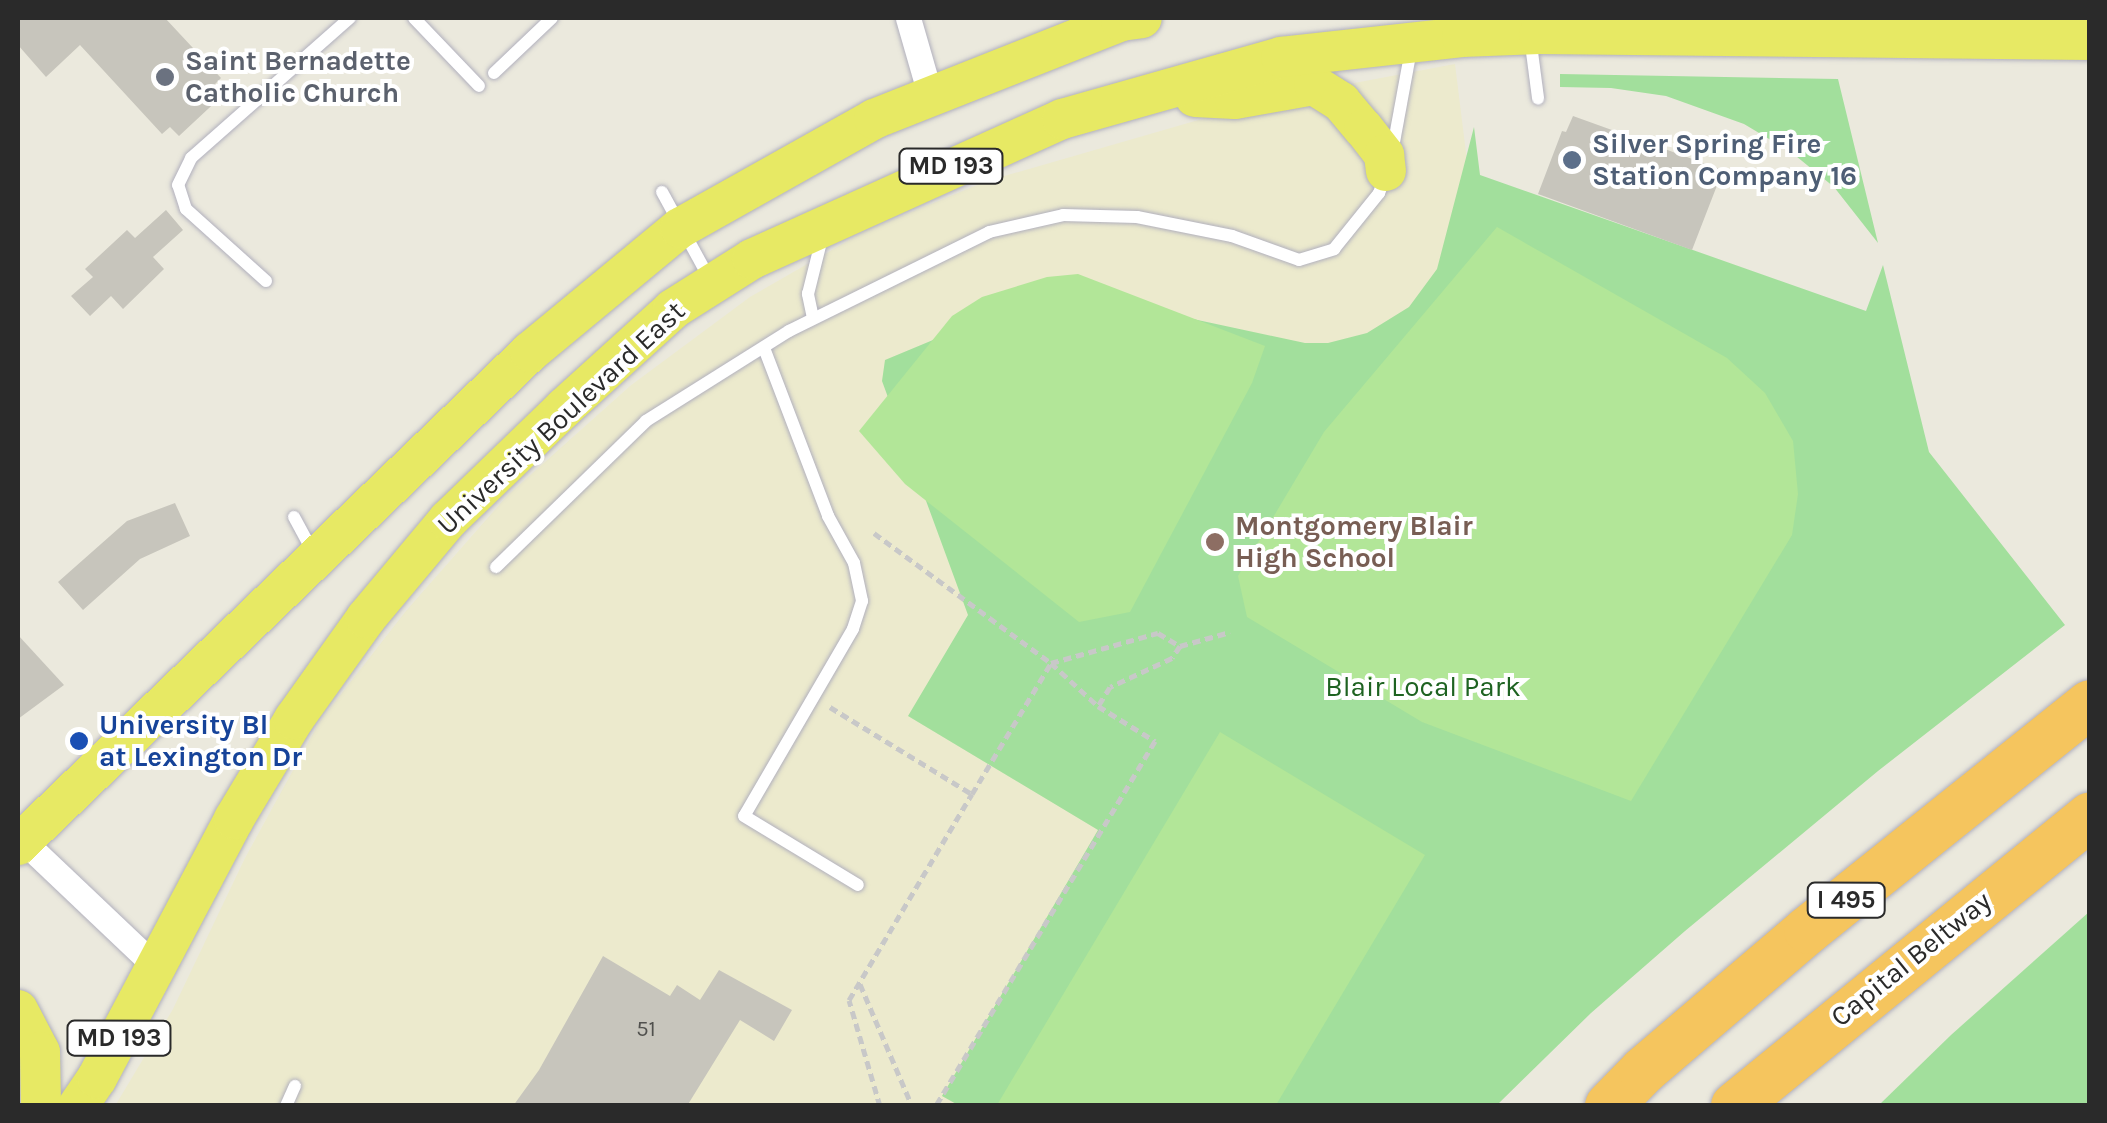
<!DOCTYPE html>
<html>
<head>
<meta charset="utf-8">
<style>
  body { margin:0 }
  #map { position:relative; width:2107px; height:1123px; overflow:hidden; background:#ebe9dd; font-family:Karla,sans-serif }
  div>[style] { position:absolute }
  .education>* { inset:0; background:#eceacd }
  .green>* { inset:0; background:#a2df9c }
  .pitch>* { inset:0; background:#b2e698 }
  .building>* { inset:0; background:#c7c5bc }
  .path>* { height:5px; margin-top:-2.5px; transform-origin:0; background:repeating-linear-gradient(90deg,#c8c8c8 0 8px,transparent 0 13px) }
  .roads { filter:drop-shadow(0 0 2px #b1b0bd) drop-shadow(0 0 2px #b1b0bd) }
  .lane>* { height:12px; margin:-6px; padding:0 6px; transform-origin:6px; border-radius:6px; background:#fff }
  .street>* { height:25px; margin:-12.5px; padding:0 12.5px; transform-origin:12.5px; border-radius:12.5px; background:#fff }
  .primary>* { height:40px; margin:-20px; padding:0 20px; transform-origin:20px; border-radius:20px; background:#e7e964 }
  .highway>* { height:48px; margin:-24px; padding:0 24px; transform-origin:24px; border-radius:24px; background:#f5c55e }
  .dots>* { width:28px; height:28px; translate:-50% -50%; box-sizing:border-box; border:5px solid #fff; border-radius:50% }
  span { translate:-50% -50%; white-space:nowrap; text-align:center; line-height:1.15; -webkit-text-stroke:8px #fff; paint-order:stroke }
  .number-label { font-size:22px; color:#51514e }
  .number-label span { -webkit-text-stroke-width:0 }
  .shield-label span { padding:2px 8px; background:#fff; border:2px solid; border-radius:8px; -webkit-text-stroke-width:0 }
  .shield-label { font-size:25px; color:#2a2a2a; font-weight:700 }
  .worship-label { font-size:28px; color:#5b616d; font-weight:700 }
  .left { translate:0 -50%; text-align:left }
  .service-label { font-size:28px; color:#4e5e75; font-weight:700 }
  .street-label { font-size:28px; color:#2a2a2a }
  .education-label { font-size:28px; color:#785e54; font-weight:700 }
  .park-label { font-size:28px; color:#1e6321 }
  .transit-label { font-size:28px; color:#164399; font-weight:700 }
  .frame { position:absolute; inset:0; border:20px solid #2a2a2a; pointer-events:none }
</style>
</head>
<body>
<div id="map">
  <div class="education">
    <div style="clip-path:polygon(1455px 64px,1469px 177px,1444px 1105px,115px 1106px,173px 1009px,245px 858px,320px 721px,406px 611px,507px 496px,630px 386px,750px 297px,865px 231px,987px 181px,1275px 98px)"></div>
  </div>
  <div class="green">
    <div style="clip-path:polygon(1560px 74px,1838px 79px,1878px 243px,1834px 187px,1791px 152px,1744px 124px,1666px 96px,1611px 88px,1560px 87px)"></div>
    <div style="clip-path:polygon(1474px 127px,1480px 175px,1866px 311px,1883px 265px,1929px 452px,2065px 625px,1878px 771px,1685px 931px,1591px 1013px,1497px 1105px,958px 1105px,942px 1096px,1098px 830px,908px 716px,968px 615px,882px 381px,885px 360px,945px 335px,1179px 316px,1305px 343px,1328px 343px,1367px 333px,1409px 307px,1437px 269px)"></div>
    <div style="clip-path:polygon(2089px 912px,2089px 1105px,1879px 1105px,1951px 1035px)"></div>
  </div>
  <div class="pitch">
    <div style="clip-path:polygon(1497px 227px,1727px 358px,1765px 393px,1793px 441px,1798px 494px,1792px 535px,1631px 801px,1422px 722px,1247px 617px,1238px 576px,1324px 432px)"></div>
    <div style="clip-path:polygon(1078px 274px,1265px 346px,1252px 383px,1130px 612px,1079px 622px,905px 484px,859px 431px,952px 316px,982px 297px,1047px 277px)"></div>
    <div style="clip-path:polygon(1220px 732px,1425px 855px,1276px 1105px,997px 1105px)"></div>
  </div>
  <div class="building">
    <div style="clip-path:polygon(18px 18px,165px 18px,221px 78px,214px 85px,223px 95px,179px 136px,170px 127px,162px 134px,80px 45px,46px 77px,18px 45px)"></div>
    <div style="clip-path:polygon(1573px 116px,1723px 170px,1692px 250px,1538px 194px,1562px 131px,1566px 132px)"></div>
    <div style="clip-path:polygon(166px 210px,183px 230px,153px 257px,164px 269px,123px 309px,111px 296px,90px 316px,71px 296px,93px 277px,85px 269px,127px 230px,135px 238px)"></div>
    <div style="clip-path:polygon(175px 503px,190px 536px,140px 559px,83px 610px,58px 582px,127px 521px)"></div>
    <div style="clip-path:polygon(18px 635px,64px 685px,18px 719px)"></div>
    <div style="clip-path:polygon(603px 956px,670px 996px,677px 985px,700px 1000px,719px 970px,792px 1010px,774px 1041px,740px 1020px,687px 1106px,513px 1106px,539px 1070px)"></div>
  </div>
  <div class="path">
    <div style="left:874px;top:533px;width:220px;rotate:36.3deg"></div>
    <div style="left:1051px;top:663px;width:64px;rotate:42.5deg"></div>
    <div style="left:1098px;top:706px;width:67px;rotate:31.6deg"></div>
    <div style="left:1155px;top:741px;width:426px;rotate:121deg"></div>
    <div style="left:1180px;top:646px;width:52px;rotate:-15.6deg"></div>
    <div style="left:830px;top:707px;width:167px;rotate:31.5deg"></div>
    <div style="left:972px;top:794px;width:153px;rotate:-58.9deg"></div>
    <div style="left:1051px;top:663px;width:111px;rotate:-15.7deg"></div>
    <div style="left:1158px;top:633px;width:26px;rotate:31deg"></div>
    <div style="left:1180px;top:646px;width:14px;rotate:124deg"></div>
    <div style="left:1172px;top:658px;width:68px;rotate:154.9deg"></div>
    <div style="left:1110px;top:687px;width:22px;rotate:122deg"></div>
    <div style="left:860px;top:984px;width:133px;rotate:66.9deg"></div>
    <div style="left:880px;top:1106px;width:110px;rotate:-106.3deg"></div>
    <div style="left:849px;top:1000px;width:240px;rotate:-59.2deg"></div>
  </div>
  <div class="roads">
    <div class="lane">
      <div style="left:414px;top:18px;width:94px;rotate:46.3deg"></div>
      <div style="left:1530px;top:37px;width:62px;rotate:82.5deg"></div>
      <div style="left:494px;top:73px;width:80px;rotate:-43.5deg"></div>
      <div style="left:1392px;top:153px;width:106px;rotate:-79.6deg"></div>
      <div style="left:662px;top:192px;width:98px;rotate:61.3deg"></div>
      <div style="left:266px;top:281px;width:108px;rotate:-138deg"></div>
      <div style="left:186px;top:209px;width:25px;rotate:-108deg"></div>
      <div style="left:178px;top:185px;width:30px;rotate:-64deg"></div>
      <div style="left:191px;top:158px;width:212px;rotate:-41.4deg"></div>
      <div style="left:813px;top:318px;width:25px;rotate:-102deg"></div>
      <div style="left:808px;top:294px;width:58px;rotate:-76deg"></div>
      <div style="left:764px;top:348px;width:180px;rotate:69.1deg"></div>
      <div style="left:828px;top:516px;width:54px;rotate:61deg"></div>
      <div style="left:854px;top:563px;width:39px;rotate:78deg"></div>
      <div style="left:862px;top:601px;width:29px;rotate:108deg"></div>
      <div style="left:853px;top:629px;width:216px;rotate:120.2deg"></div>
      <div style="left:744px;top:816px;width:133px;rotate:31.2deg"></div>
      <div style="left:294px;top:517px;width:42px;rotate:61.6deg"></div>
      <div style="left:496px;top:567px;width:209px;rotate:-44.2deg"></div>
      <div style="left:646px;top:421px;width:169px;rotate:-32.2deg"></div>
      <div style="left:789px;top:331px;width:223px;rotate:-26.3deg"></div>
      <div style="left:989px;top:232px;width:76px;rotate:-12.9deg"></div>
      <div style="left:1063px;top:215px;width:74px;rotate:1.5deg"></div>
      <div style="left:1137px;top:217px;width:97px;rotate:11.3deg"></div>
      <div style="left:1232px;top:236px;width:71px;rotate:19.7deg"></div>
      <div style="left:1299px;top:260px;width:37px;rotate:-17deg"></div>
      <div style="left:1334px;top:249px;width:72px;rotate:-51.2deg"></div>
      <div style="left:1379px;top:193px;width:17px;rotate:-69deg"></div>
      <div style="left:286px;top:1106px;width:22px;rotate:-66deg"></div>
    </div>
    <div class="street">
      <div style="left:908px;top:18px;width:79px;rotate:73.9deg"></div>
      <div style="left:18px;top:836px;width:190px;rotate:43.5deg"></div>
    </div>
    <div class="primary">
      <div style="left:1195px;top:97px;width:40px;rotate:2.9deg"></div>
      <div style="left:1235px;top:99px;width:80px;rotate:-10deg"></div>
      <div style="left:1314px;top:85px;width:32px;rotate:32deg"></div>
      <div style="left:1341px;top:102px;width:35px;rotate:50deg"></div>
      <div style="left:1364px;top:129px;width:33px;rotate:52deg"></div>
      <div style="left:1384px;top:155px;width:16px;rotate:83deg"></div>
      <div style="left:18px;top:845px;width:711px;rotate:-43.92deg"></div>
      <div style="left:530px;top:352px;width:195px;rotate:-39.6deg"></div>
      <div style="left:680px;top:228px;width:223px;rotate:-29.3deg"></div>
      <div style="left:874px;top:119px;width:266px;rotate:-21.6deg"></div>
      <div style="left:1121px;top:21px;width:21px;rotate:-8deg"></div>
      <div style="left:18px;top:1010px;width:47px;rotate:62.4deg"></div>
      <div style="left:40px;top:1052px;width:54px;rotate:88.9deg"></div>
      <div style="left:78px;top:1106px;width:34px;rotate:-56deg"></div>
      <div style="left:97px;top:1078px;width:293px;rotate:-62.1deg"></div>
      <div style="left:234px;top:819px;width:117px;rotate:-59deg"></div>
      <div style="left:294px;top:719px;width:124px;rotate:-54.5deg"></div>
      <div style="left:366px;top:618px;width:128px;rotate:-50.1deg"></div>
      <div style="left:448px;top:520px;width:161px;rotate:-44deg"></div>
      <div style="left:564px;top:408px;width:147px;rotate:-42.2deg"></div>
      <div style="left:673px;top:309px;width:93px;rotate:-32.3deg"></div>
      <div style="left:752px;top:259px;width:340px;rotate:-24.3deg"></div>
      <div style="left:1062px;top:119px;width:228px;rotate:-15.8deg"></div>
      <div style="left:1281px;top:57px;width:182px;rotate:-6.3deg"></div>
      <div style="left:1462px;top:37px;width:77px;rotate:-2.2deg"></div>
      <div style="left:1539px;top:34px;width:551px;rotate:0.62deg"></div>
    </div>
    <div class="highway">
      <div style="left:1609px;top:1106px;width:49px;rotate:-45.8deg"></div>
      <div style="left:1643px;top:1071px;width:217px;rotate:-40.5deg"></div>
      <div style="left:1808px;top:930px;width:361px;rotate:-38.7deg"></div>
      <div style="left:1735px;top:1106px;width:458px;rotate:-39.2deg"></div>
    </div>
  </div>
  <div class="dots">
    <div style="left:165px;top:77px;background:#6b7280"></div>
    <div style="left:1572px;top:160px;background:#5c6f8a"></div>
    <div style="left:1215px;top:542px;background:#8d6e63"></div>
    <div style="left:79px;top:741px;background:#1a4fb4"></div>
  </div>
  <div class="number-label">
    <span style="left:646px;top:1030px">51</span>
  </div>
  <div class="shield-label">
    <span style="left:951px;top:166px">MD 193</span>
    <span style="left:1846px;top:900px">I 495</span>
    <span style="left:119px;top:1038px">MD 193</span>
  </div>
  <div class="worship-label">
    <span class="left" style="left:185px;top:77px">Saint Bernadette<br>Catholic Church</span>
  </div>
  <div class="service-label">
    <span class="left" style="left:1592px;top:160px">Silver Spring Fire<br>Station Company 16</span>
  </div>
  <div class="street-label">
    <span style="left:561px;top:418px;rotate:-43deg">University Boulevard East</span>
    <span style="left:1911px;top:959px;rotate:-39deg">Capital Beltway</span>
  </div>
  <div class="education-label">
    <span class="left" style="left:1235px;top:542px">Montgomery Blair<br>High School</span>
  </div>
  <div class="park-label">
    <span style="left:1423px;top:687px">Blair Local Park</span>
  </div>
  <div class="transit-label">
    <span class="left" style="left:99px;top:741px">University Bl<br>at Lexington Dr</span>
  </div>
  <div class="frame"></div>
</div>
</body>
</html>
